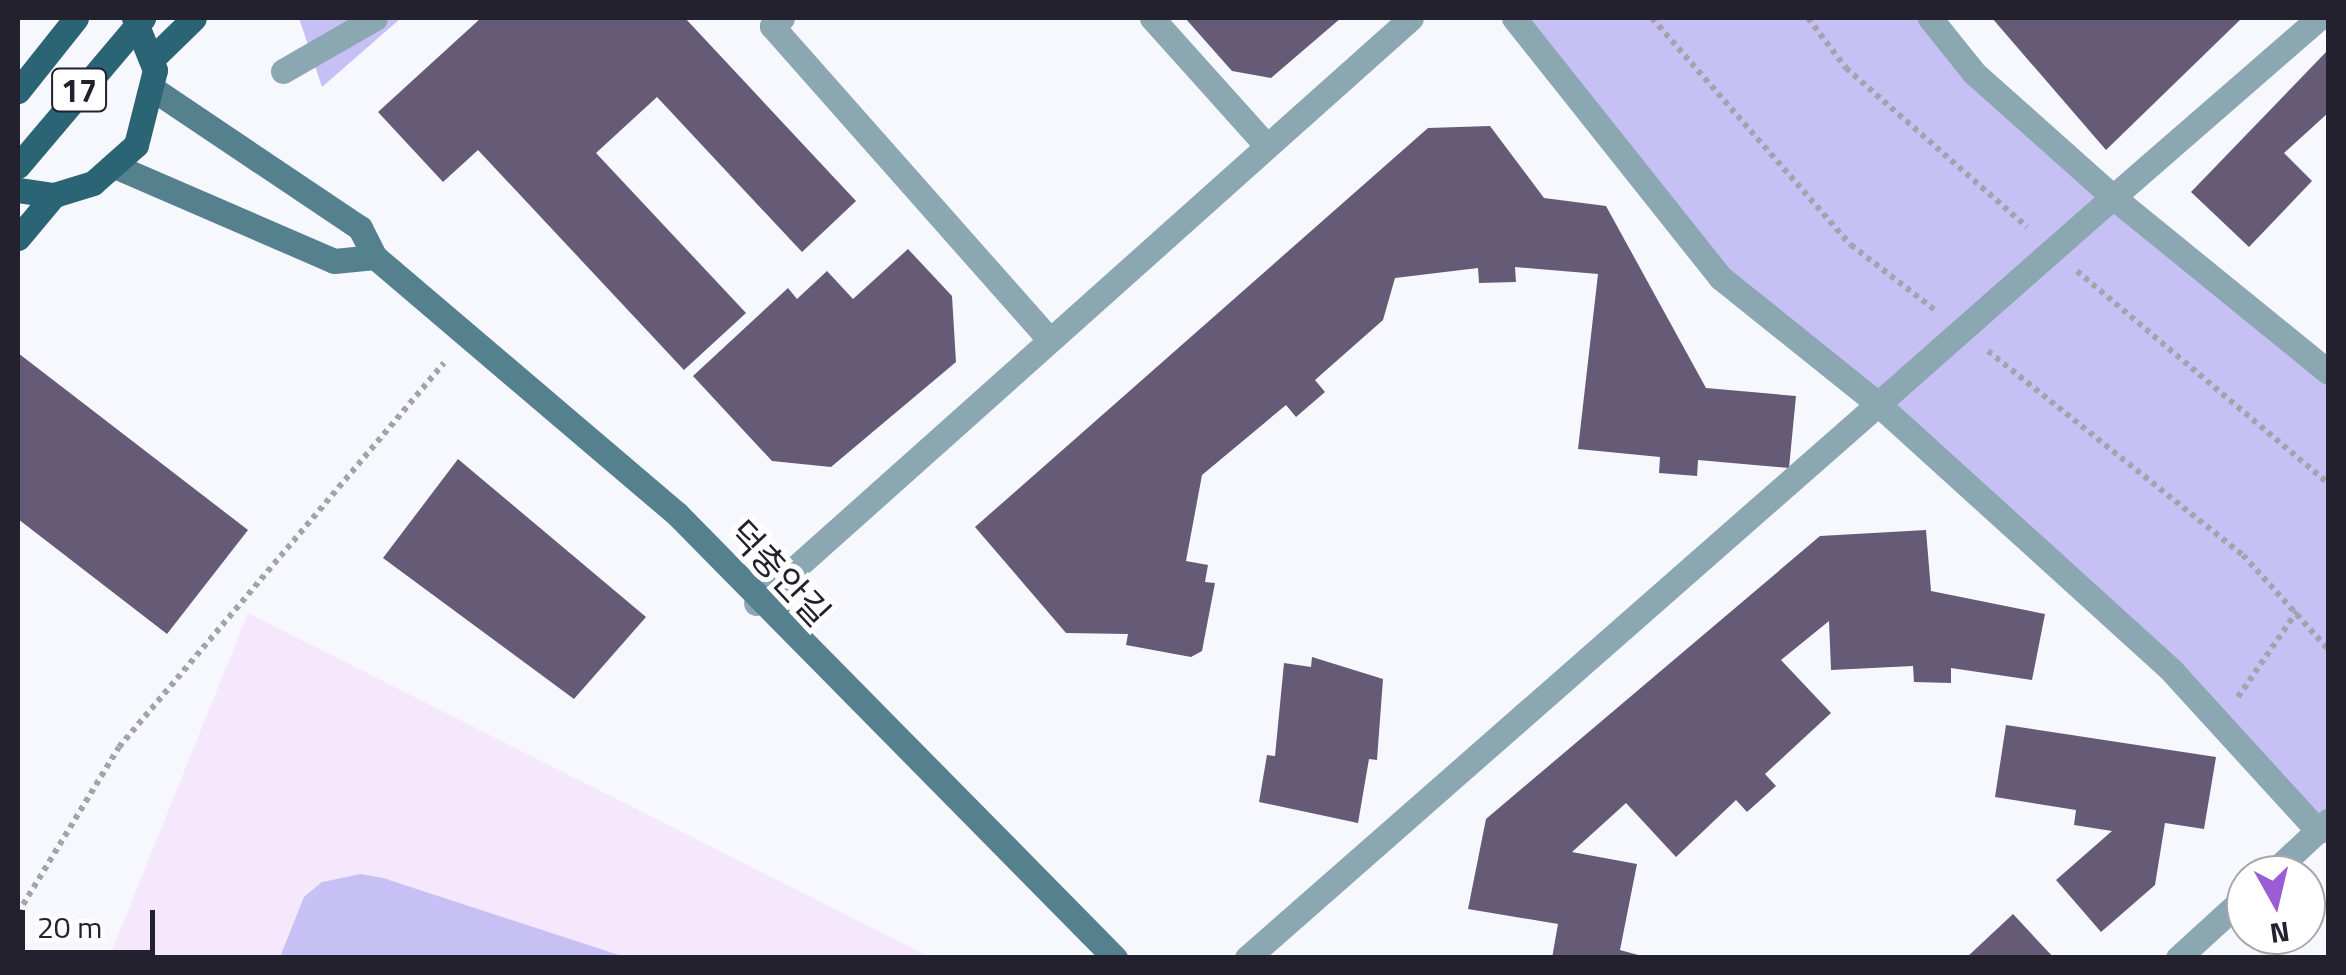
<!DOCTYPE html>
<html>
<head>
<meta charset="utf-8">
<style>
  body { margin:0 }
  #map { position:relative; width:2346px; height:975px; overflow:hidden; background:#f7f7fe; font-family:"Titillium Web","Noto Sans KR",sans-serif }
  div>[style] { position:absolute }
  .education>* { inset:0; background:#f6e8fc }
  .green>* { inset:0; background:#c7c0f5 }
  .building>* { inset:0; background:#655b77 }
  .path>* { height:6px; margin-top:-3px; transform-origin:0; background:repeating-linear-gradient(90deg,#a4a3ac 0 5px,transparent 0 10px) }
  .street>* { height:25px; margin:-12.5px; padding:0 12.5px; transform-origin:12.5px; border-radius:12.5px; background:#8ba7b1 }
  .secondary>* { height:25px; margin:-12.5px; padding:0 12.5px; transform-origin:12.5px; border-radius:12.5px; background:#55808e }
  .primary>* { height:25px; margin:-12.5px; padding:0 12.5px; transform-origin:12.5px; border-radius:12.5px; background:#2b6475 }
  .street-bridge>* { height:25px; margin:-12.5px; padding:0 12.5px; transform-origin:12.5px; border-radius:12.5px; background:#8ba7b1 }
  .primary-bridge>* { height:25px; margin:-12.5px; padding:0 12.5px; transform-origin:12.5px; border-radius:12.5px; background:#2b6475 }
  span { translate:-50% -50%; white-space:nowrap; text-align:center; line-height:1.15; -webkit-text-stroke:10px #fff; paint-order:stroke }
  .shield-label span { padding:2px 8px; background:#fff; border:2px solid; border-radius:8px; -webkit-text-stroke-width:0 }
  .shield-label { font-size:32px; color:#22212d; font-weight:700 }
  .street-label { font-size:35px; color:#22212d }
  .frame { position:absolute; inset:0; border:20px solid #22212d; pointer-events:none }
  .north { position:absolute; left:2226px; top:855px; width:100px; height:100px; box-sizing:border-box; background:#fff; border:2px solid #a7a6ab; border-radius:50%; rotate:172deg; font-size:28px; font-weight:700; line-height:40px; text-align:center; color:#22212d }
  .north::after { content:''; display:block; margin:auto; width:35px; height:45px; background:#9a5dd4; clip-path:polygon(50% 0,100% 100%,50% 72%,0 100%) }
  .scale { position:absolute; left:20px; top:910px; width:135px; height:45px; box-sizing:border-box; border:5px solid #22212d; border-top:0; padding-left:12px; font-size:30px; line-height:35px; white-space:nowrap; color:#22212d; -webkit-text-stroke:8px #fff; paint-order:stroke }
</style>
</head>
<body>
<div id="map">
  <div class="education">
    <div style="clip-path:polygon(248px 613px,930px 957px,109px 958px)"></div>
  </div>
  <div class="green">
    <div style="clip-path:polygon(299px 18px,401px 18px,322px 87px)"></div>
    <div style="clip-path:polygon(1509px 18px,1930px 18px,2328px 372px,2328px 844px,2241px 743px,1721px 278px)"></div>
    <div style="clip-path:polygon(361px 874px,383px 878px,625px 957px,280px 957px,304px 897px,322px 882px)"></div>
  </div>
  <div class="building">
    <div style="clip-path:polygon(481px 18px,685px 18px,856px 201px,802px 252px,657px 97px,596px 153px,746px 313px,684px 370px,478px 150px,443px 182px,378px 112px)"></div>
    <div style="clip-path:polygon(1185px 18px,1341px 18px,1271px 78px,1232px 71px)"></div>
    <div style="clip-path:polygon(1992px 18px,2242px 18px,2106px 150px)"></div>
    <div style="clip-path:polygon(2328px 50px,2328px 113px,2284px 153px,2312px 181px,2249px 247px,2191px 192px)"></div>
    <div style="clip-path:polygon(1490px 126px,1544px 198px,1606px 206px,1706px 388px,1796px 396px,1789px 468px,1698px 460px,1697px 476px,1659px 473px,1660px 457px,1578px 449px,1598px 274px,1515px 267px,1516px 282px,1479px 283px,1478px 268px,1395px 278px,1383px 320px,1315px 380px,1325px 392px,1296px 417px,1286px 405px,1202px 475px,1186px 561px,1208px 565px,1205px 582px,1215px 583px,1202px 651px,1191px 657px,1126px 645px,1128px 634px,1066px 633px,975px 527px,1428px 128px)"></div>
    <div style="clip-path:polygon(908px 249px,952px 296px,956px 362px,831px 467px,772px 461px,693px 376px,788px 288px,797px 299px,827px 271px,853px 299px)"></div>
    <div style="clip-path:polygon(18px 353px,248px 530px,167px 634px,18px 519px)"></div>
    <div style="clip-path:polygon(458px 459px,646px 617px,574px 699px,383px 558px)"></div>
    <div style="clip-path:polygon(1926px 530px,1931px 591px,2045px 614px,2032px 680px,1951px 668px,1951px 683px,1914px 682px,1913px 666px,1831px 670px,1829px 621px,1781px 660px,1831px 713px,1765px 774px,1776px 786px,1747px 812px,1736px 800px,1676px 857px,1626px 803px,1572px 852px,1637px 864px,1620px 950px,1649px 958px,1552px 958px,1558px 924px,1468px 909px,1486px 819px,1820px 536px)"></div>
    <div style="clip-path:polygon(1312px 657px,1383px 679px,1377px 760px,1369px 759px,1358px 823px,1259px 802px,1267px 755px,1275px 756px,1284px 663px,1311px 667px)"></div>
    <div style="clip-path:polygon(2006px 725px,2216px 757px,2204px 829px,2165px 823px,2155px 885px,2101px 932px,2056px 880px,2112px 831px,2074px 825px,2076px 810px,1995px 797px)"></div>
    <div style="clip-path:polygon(2013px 914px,2054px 958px,1966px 958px)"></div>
  </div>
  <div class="path">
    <div style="left:1652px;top:18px;width:302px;rotate:48.8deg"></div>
    <div style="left:1851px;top:245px;width:106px;rotate:37.7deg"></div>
    <div style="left:1808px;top:18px;width:63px;rotate:52.8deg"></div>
    <div style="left:1846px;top:68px;width:241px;rotate:41.3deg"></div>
    <div style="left:2077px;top:271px;width:329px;rotate:40.2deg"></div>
    <div style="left:1988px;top:351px;width:327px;rotate:38.7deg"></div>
    <div style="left:2243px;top:555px;width:127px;rotate:47.9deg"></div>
    <div style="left:2238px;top:697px;width:104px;rotate:-55.5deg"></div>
    <div style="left:18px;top:913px;width:194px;rotate:-58.7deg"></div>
    <div style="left:119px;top:747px;width:503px;rotate:-49.76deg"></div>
  </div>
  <div class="street">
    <div style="left:782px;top:18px;width:13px;rotate:141deg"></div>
    <div style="left:772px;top:26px;width:419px;rotate:48.5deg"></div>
    <div style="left:1152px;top:18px;width:172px;rotate:48.1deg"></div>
    <div style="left:1514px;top:18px;width:332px;rotate:51.5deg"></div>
    <div style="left:1721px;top:278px;width:201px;rotate:38.7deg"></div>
    <div style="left:1878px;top:404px;width:397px;rotate:42.2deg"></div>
    <div style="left:2172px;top:671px;width:217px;rotate:47.6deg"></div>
    <div style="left:1930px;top:18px;width:70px;rotate:51.3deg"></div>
    <div style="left:1974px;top:73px;width:186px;rotate:41.7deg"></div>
    <div style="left:2113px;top:197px;width:277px;rotate:39.1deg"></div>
    <div style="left:283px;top:71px;width:106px;rotate:-29.9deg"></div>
    <div style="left:2113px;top:197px;width:273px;rotate:-41deg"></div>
    <div style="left:756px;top:603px;width:878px;rotate:-41.77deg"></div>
    <div style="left:2270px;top:875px;width:79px;rotate:-43deg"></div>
    <div style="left:1247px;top:958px;width:840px;rotate:-41.28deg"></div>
    <div style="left:2178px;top:958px;width:92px;rotate:-42.4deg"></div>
  </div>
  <div class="secondary">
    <div style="left:156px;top:91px;width:246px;rotate:33.9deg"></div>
    <div style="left:360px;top:228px;width:33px;rotate:63deg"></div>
    <div style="left:375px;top:257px;width:397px;rotate:40.4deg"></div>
    <div style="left:677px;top:514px;width:624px;rotate:45.39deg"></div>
    <div style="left:117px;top:167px;width:236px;rotate:23.4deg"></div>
    <div style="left:334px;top:261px;width:41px;rotate:-5.6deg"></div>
  </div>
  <div class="primary">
    <div style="left:153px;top:58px;width:57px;rotate:-44.3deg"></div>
    <div style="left:18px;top:91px;width:93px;rotate:-51.5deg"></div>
    <div style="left:18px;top:190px;width:36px;rotate:8deg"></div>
    <div style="left:54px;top:195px;width:41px;rotate:-17.1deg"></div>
    <div style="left:93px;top:183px;width:57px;rotate:-41.5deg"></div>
    <div style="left:136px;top:145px;width:77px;rotate:-75.8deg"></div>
    <div style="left:155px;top:70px;width:56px;rotate:-112deg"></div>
    <div style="left:18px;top:238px;width:56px;rotate:-50.1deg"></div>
  </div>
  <div class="street-bridge">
    <div style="left:1878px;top:404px;width:313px;rotate:-41.4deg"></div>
  </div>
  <div class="primary-bridge">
    <div style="left:18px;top:166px;width:194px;rotate:-49.8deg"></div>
  </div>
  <div class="shield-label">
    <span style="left:79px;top:90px">17</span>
  </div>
  <div class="street-label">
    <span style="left:780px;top:573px;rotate:47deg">덕충안길</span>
  </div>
  <div class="frame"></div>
  <div class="north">N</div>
  <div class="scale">20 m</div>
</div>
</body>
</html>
